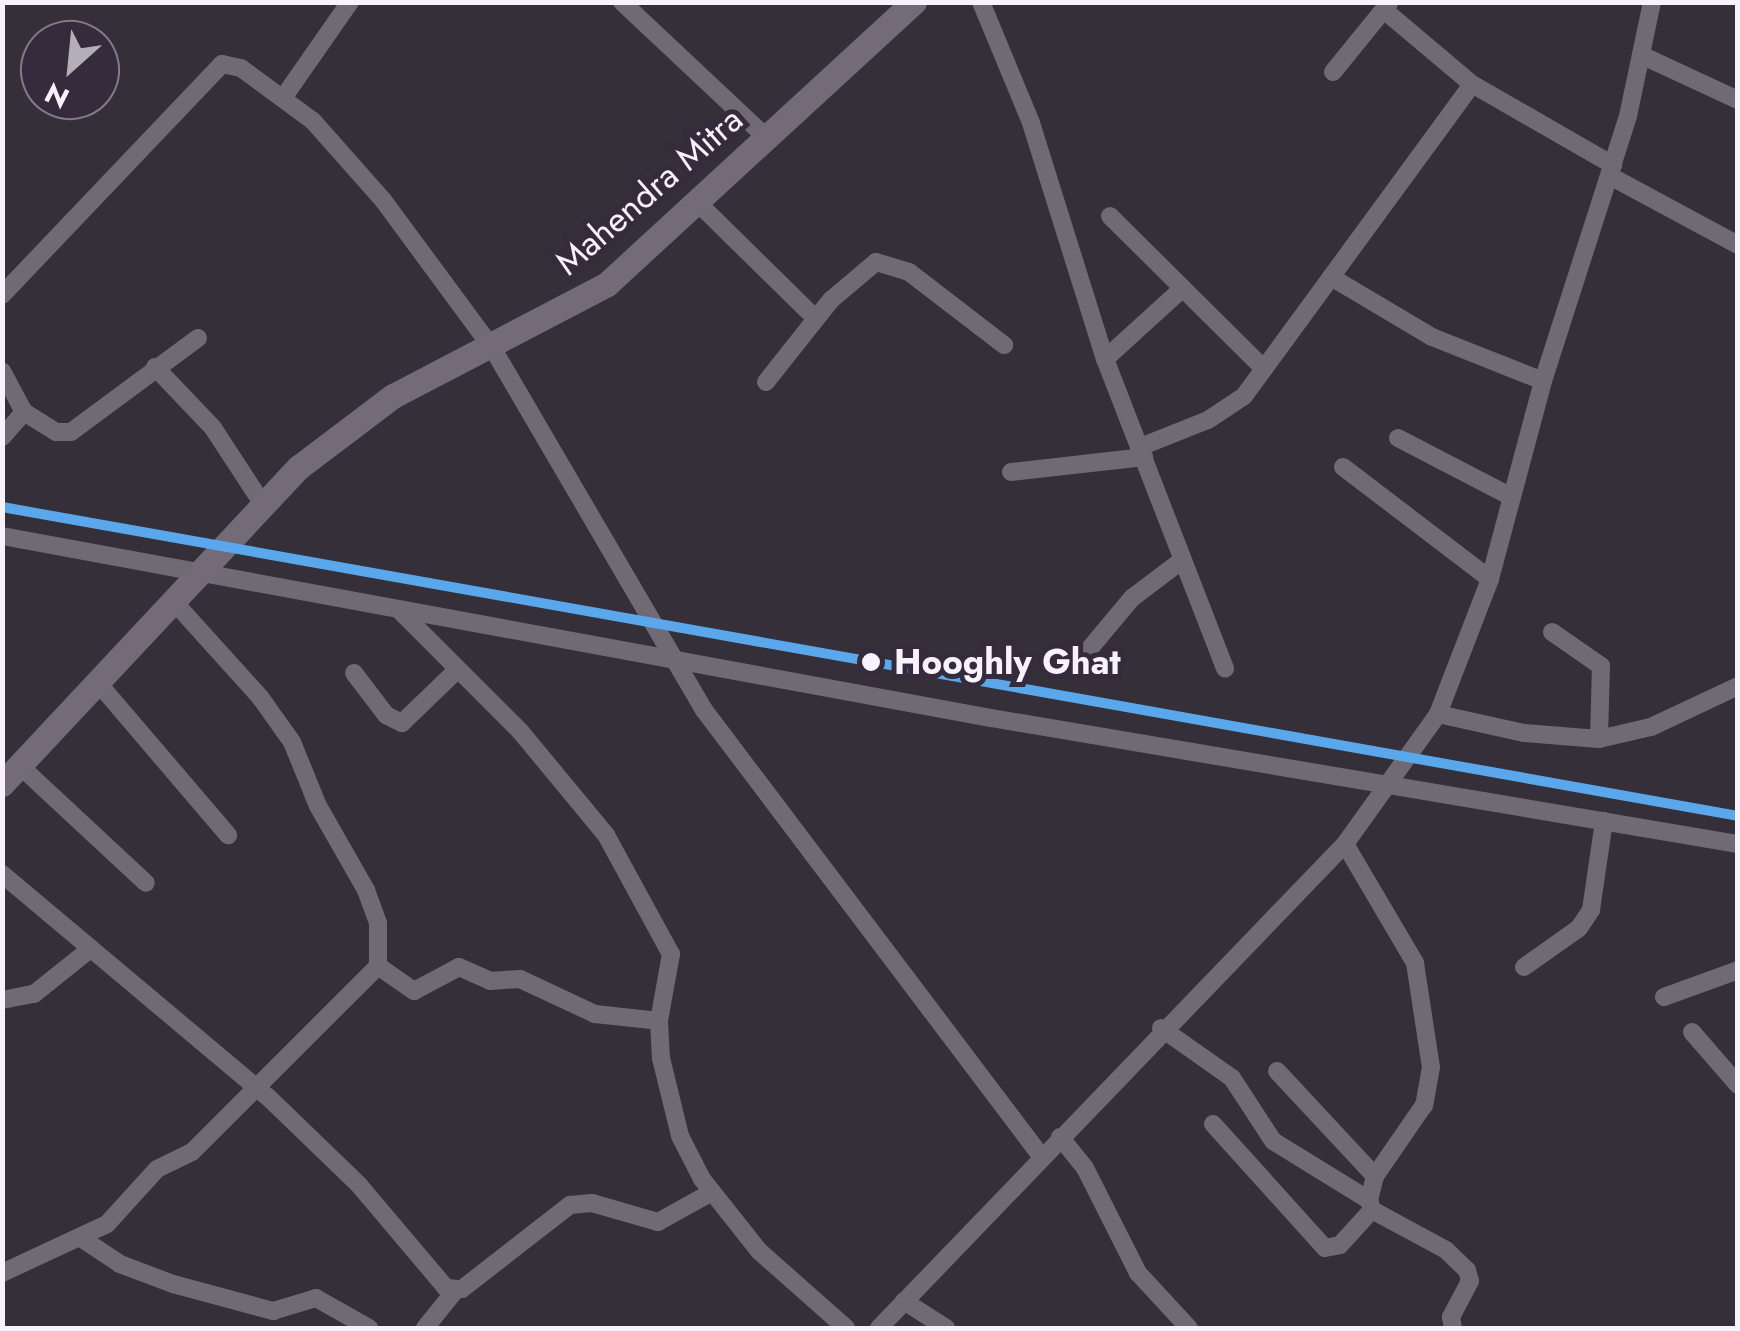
<!DOCTYPE html>
<html>
<head>
<meta charset="utf-8">
<style>
  body { margin:0 }
  #map { position:relative; width:1740px; height:1331px; overflow:hidden; background:#342f38; font-family:Jost,sans-serif }
  div>[style] { position:absolute }
  .minor>* { height:18px; margin:-9px; padding:0 9px; transform-origin:9px; border-radius:9px; background:#706a74 }
  .secondary>* { height:25px; margin:-12.5px; padding:0 12.5px; transform-origin:12.5px; border-radius:12.5px; background:#736c78 }
  .rail-1>* { height:10px; margin:-5px; padding:0 5px; transform-origin:5px; border-radius:5px; background:#5aa8eb }
  .dots>* { width:28px; height:28px; translate:-50% -50%; box-sizing:border-box; border:5px solid #352b3c; border-radius:50% }
  span { translate:-50% -50%; white-space:nowrap; text-align:center; line-height:1.15; -webkit-text-stroke:10px #352b3c; paint-order:stroke }
  .street-label { font-size:35px; color:#f8f2fd }
  .stop-label { font-size:35px; color:#f8f2fd; font-weight:700 }
  .left { translate:0 -50%; text-align:left }
  .frame { position:absolute; inset:0; border:5px solid #f8f2fd; pointer-events:none }
  .north { position:absolute; left:20px; top:20px; width:100px; height:100px; box-sizing:border-box; background:#352b3c; border:2px solid #837b89; border-radius:50%; rotate:207deg; font-size:28px; font-weight:700; line-height:40px; text-align:center; color:#f8f2fd }
  .north::after { content:''; display:block; margin:auto; width:35px; height:45px; background:#b3aeb8; clip-path:polygon(50% 0,100% 100%,50% 72%,0 100%) }
</style>
</head>
<body>
<div id="map">
  <div class="minor">
    <div style="left:622px;top:2px;width:197px;rotate:43.2deg"></div>
    <div style="left:981px;top:2px;width:131px;rotate:67.5deg"></div>
    <div style="left:1031px;top:123px;width:247px;rotate:72.6deg"></div>
    <div style="left:1105px;top:359px;width:332px;rotate:68.8deg"></div>
    <div style="left:1384px;top:10px;width:115px;rotate:40.1deg"></div>
    <div style="left:1472px;top:84px;width:163px;rotate:29.9deg"></div>
    <div style="left:1641px;top:55px;width:107px;rotate:24.9deg"></div>
    <div style="left:1333px;top:72px;width:89px;rotate:-50.9deg"></div>
    <div style="left:283px;top:98px;width:117px;rotate:-55.1deg"></div>
    <div style="left:1610px;top:176px;width:145px;rotate:28.3deg"></div>
    <div style="left:699px;top:204px;width:164px;rotate:44.5deg"></div>
    <div style="left:1110px;top:216px;width:217px;rotate:44.8deg"></div>
    <div style="left:1331px;top:277px;width:117px;rotate:30.7deg"></div>
    <div style="left:1432px;top:337px;width:119px;rotate:21.6deg"></div>
    <div style="left:2px;top:295px;width:319px;rotate:-46.4deg"></div>
    <div style="left:222px;top:64px;width:19px;rotate:12deg"></div>
    <div style="left:241px;top:68px;width:89px;rotate:36.4deg"></div>
    <div style="left:313px;top:121px;width:106px;rotate:48.5deg"></div>
    <div style="left:383px;top:200px;width:185px;rotate:53.6deg"></div>
    <div style="left:493px;top:349px;width:418px;rotate:59.7deg"></div>
    <div style="left:704px;top:710px;width:559px;rotate:52.93deg"></div>
    <div style="left:1105px;top:359px;width:105px;rotate:-42.3deg"></div>
    <div style="left:155px;top:367px;width:84px;rotate:46.4deg"></div>
    <div style="left:213px;top:428px;width:90px;rotate:56.8deg"></div>
    <div style="left:2px;top:371px;width:47px;rotate:61.8deg"></div>
    <div style="left:24px;top:412px;width:33px;rotate:131deg"></div>
    <div style="left:766px;top:382px;width:105px;rotate:-51.6deg"></div>
    <div style="left:831px;top:300px;width:59px;rotate:-40.2deg"></div>
    <div style="left:876px;top:262px;width:34px;rotate:17deg"></div>
    <div style="left:909px;top:272px;width:120px;rotate:37.5deg"></div>
    <div style="left:24px;top:412px;width:38px;rotate:32deg"></div>
    <div style="left:56px;top:432px;width:15px"></div>
    <div style="left:71px;top:432px;width:158px;rotate:-36.5deg"></div>
    <div style="left:1398px;top:438px;width:128px;rotate:27.4deg"></div>
    <div style="left:1140px;top:447px;width:73px;rotate:-21.7deg"></div>
    <div style="left:1208px;top:420px;width:43px;rotate:-33.7deg"></div>
    <div style="left:1244px;top:396px;width:386px;rotate:-53.8deg"></div>
    <div style="left:1343px;top:467px;width:185px;rotate:37.3deg"></div>
    <div style="left:1011px;top:472px;width:134px;rotate:-6.4deg"></div>
    <div style="left:2px;top:536px;width:1006px;rotate:10.43deg"></div>
    <div style="left:991px;top:718px;width:758px;rotate:9.57deg"></div>
    <div style="left:400px;top:611px;width:170px;rotate:45deg"></div>
    <div style="left:520px;top:731px;width:135px;rotate:50.4deg"></div>
    <div style="left:606px;top:835px;width:136px;rotate:61.4deg"></div>
    <div style="left:671px;top:954px;width:68px;rotate:100.2deg"></div>
    <div style="left:659px;top:1021px;width:37px;rotate:87deg"></div>
    <div style="left:661px;top:1058px;width:80px;rotate:76.3deg"></div>
    <div style="left:680px;top:1136px;width:48px;rotate:62.9deg"></div>
    <div style="left:702px;top:1179px;width:92px;rotate:51.6deg"></div>
    <div style="left:759px;top:1251px;width:116px;rotate:41.5deg"></div>
    <div style="left:1552px;top:632px;width:60px;rotate:34.8deg"></div>
    <div style="left:1601px;top:666px;width:73px;rotate:91.6deg"></div>
    <div style="left:1086px;top:653px;width:72px;rotate:-50.1deg"></div>
    <div style="left:1132px;top:598px;width:61px;rotate:-37.1deg"></div>
    <div style="left:354px;top:673px;width:53px;rotate:52.7deg"></div>
    <div style="left:386px;top:715px;width:18px;rotate:27deg"></div>
    <div style="left:402px;top:723px;width:76px;rotate:-43.9deg"></div>
    <div style="left:99px;top:684px;width:199px;rotate:49.5deg"></div>
    <div style="left:1438px;top:714px;width:88px;rotate:12.5deg"></div>
    <div style="left:1524px;top:733px;width:75px;rotate:4.6deg"></div>
    <div style="left:1599px;top:739px;width:53px;rotate:-13deg"></div>
    <div style="left:1651px;top:727px;width:96px;rotate:-25.2deg"></div>
    <div style="left:19px;top:765px;width:173px;rotate:42.9deg"></div>
    <div style="left:1345px;top:844px;width:138px;rotate:59.5deg"></div>
    <div style="left:1415px;top:963px;width:105px;rotate:81.3deg"></div>
    <div style="left:1431px;top:1067px;width:39px;rotate:100deg"></div>
    <div style="left:1424px;top:1105px;width:86px;rotate:124.6deg"></div>
    <div style="left:1375px;top:1176px;width:25px;rotate:104deg"></div>
    <div style="left:1369px;top:1200px;width:10px;rotate:73deg"></div>
    <div style="left:1372px;top:1210px;width:84px;rotate:28.4deg"></div>
    <div style="left:1446px;top:1250px;width:29px;rotate:44deg"></div>
    <div style="left:1467px;top:1270px;width:11px;rotate:75deg"></div>
    <div style="left:1470px;top:1281px;width:41px;rotate:117.8deg"></div>
    <div style="left:1451px;top:1317px;width:11px;rotate:80deg"></div>
    <div style="left:2px;top:874px;width:347px;rotate:40deg"></div>
    <div style="left:268px;top:1097px;width:127px;rotate:44deg"></div>
    <div style="left:359px;top:1185px;width:135px;rotate:49.8deg"></div>
    <div style="left:446px;top:1288px;width:16px;rotate:4deg"></div>
    <div style="left:462px;top:1289px;width:137px;rotate:-37.9deg"></div>
    <div style="left:570px;top:1205px;width:22px;rotate:-5deg"></div>
    <div style="left:592px;top:1203px;width:69px;rotate:16.1deg"></div>
    <div style="left:658px;top:1222px;width:62px;rotate:-29.1deg"></div>
    <div style="left:378px;top:966px;width:44px;rotate:34.8deg"></div>
    <div style="left:414px;top:991px;width:51px;rotate:-28.1deg"></div>
    <div style="left:459px;top:967px;width:34px;rotate:24deg"></div>
    <div style="left:490px;top:981px;width:30px;rotate:-4deg"></div>
    <div style="left:520px;top:979px;width:83px;rotate:25deg"></div>
    <div style="left:595px;top:1014px;width:64px;rotate:6.2deg"></div>
    <div style="left:1524px;top:967px;width:67px;rotate:-35.3deg"></div>
    <div style="left:1579px;top:928px;width:22px;rotate:-56deg"></div>
    <div style="left:1591px;top:910px;width:90px;rotate:-81.7deg"></div>
    <div style="left:1664px;top:997px;width:79px;rotate:-20deg"></div>
    <div style="left:2px;top:1000px;width:33px;rotate:-11deg"></div>
    <div style="left:34px;top:994px;width:70px;rotate:-38.7deg"></div>
    <div style="left:1161px;top:1028px;width:87px;rotate:35.2deg"></div>
    <div style="left:1232px;top:1078px;width:75px;rotate:56.9deg"></div>
    <div style="left:1273px;top:1141px;width:113px;rotate:31.6deg"></div>
    <div style="left:1692px;top:1032px;width:70px;rotate:49deg"></div>
    <div style="left:1277px;top:1071px;width:144px;rotate:47deg"></div>
    <div style="left:1213px;top:1124px;width:167px;rotate:47.9deg"></div>
    <div style="left:1325px;top:1248px;width:15px;rotate:-11deg"></div>
    <div style="left:1340px;top:1245px;width:47px;rotate:-47.6deg"></div>
    <div style="left:1060px;top:1137px;width:40px;rotate:51deg"></div>
    <div style="left:1085px;top:1168px;width:118px;rotate:63.2deg"></div>
    <div style="left:1138px;top:1273px;width:75px;rotate:47.2deg"></div>
    <div style="left:84px;top:1240px;width:43px;rotate:33.7deg"></div>
    <div style="left:120px;top:1264px;width:57px;rotate:20.7deg"></div>
    <div style="left:173px;top:1284px;width:104px;rotate:15.1deg"></div>
    <div style="left:273px;top:1311px;width:45px;rotate:-16.8deg"></div>
    <div style="left:316px;top:1298px;width:61px;rotate:29.5deg"></div>
    <div style="left:2px;top:1273px;width:116px;rotate:-25deg"></div>
    <div style="left:107px;top:1224px;width:74px;rotate:-47.7deg"></div>
    <div style="left:157px;top:1169px;width:39px;rotate:-26deg"></div>
    <div style="left:192px;top:1152px;width:263px;rotate:-45deg"></div>
    <div style="left:378px;top:966px;width:43px;rotate:-90deg"></div>
    <div style="left:378px;top:923px;width:35px;rotate:-110deg"></div>
    <div style="left:366px;top:890px;width:97px;rotate:-119.7deg"></div>
    <div style="left:318px;top:806px;width:69px;rotate:-112.1deg"></div>
    <div style="left:292px;top:742px;width:55px;rotate:-125.4deg"></div>
    <div style="left:260px;top:697px;width:124px;rotate:-132.1deg"></div>
    <div style="left:904px;top:1301px;width:50px;rotate:32.7deg"></div>
    <div style="left:425px;top:1328px;width:48px;rotate:-51deg"></div>
    <div style="left:879px;top:1328px;width:672px;rotate:-46.09deg"></div>
    <div style="left:1345px;top:844px;width:160px;rotate:-54.4deg"></div>
    <div style="left:1438px;top:714px;width:145px;rotate:-68.9deg"></div>
    <div style="left:1490px;top:579px;width:205px;rotate:-75deg"></div>
    <div style="left:1543px;top:381px;width:278px;rotate:-72.2deg"></div>
    <div style="left:1628px;top:116px;width:116px;rotate:-78.1deg"></div>
  </div>
  <div class="secondary">
    <div style="left:2px;top:784px;width:434px;rotate:-46.9deg"></div>
    <div style="left:299px;top:467px;width:118px;rotate:-37.1deg"></div>
    <div style="left:393px;top:396px;width:242px;rotate:-27.6deg"></div>
    <div style="left:607px;top:284px;width:417px;rotate:-42.6deg"></div>
  </div>
  <div class="rail-1">
    <div style="left:2px;top:507px;width:1763px;rotate:10.09deg"></div>
  </div>
  <div class="dots">
    <div style="left:871px;top:662px;background:#f8f2fd"></div>
  </div>
  <div class="street-label">
    <span style="left:649px;top:191px;rotate:-41deg">Mahendra Mitra</span>
  </div>
  <div class="stop-label">
    <span class="left" style="left:894px;top:662px">Hooghly Ghat</span>
  </div>
  <div class="frame"></div>
  <div class="north">N</div>
</div>
</body>
</html>
